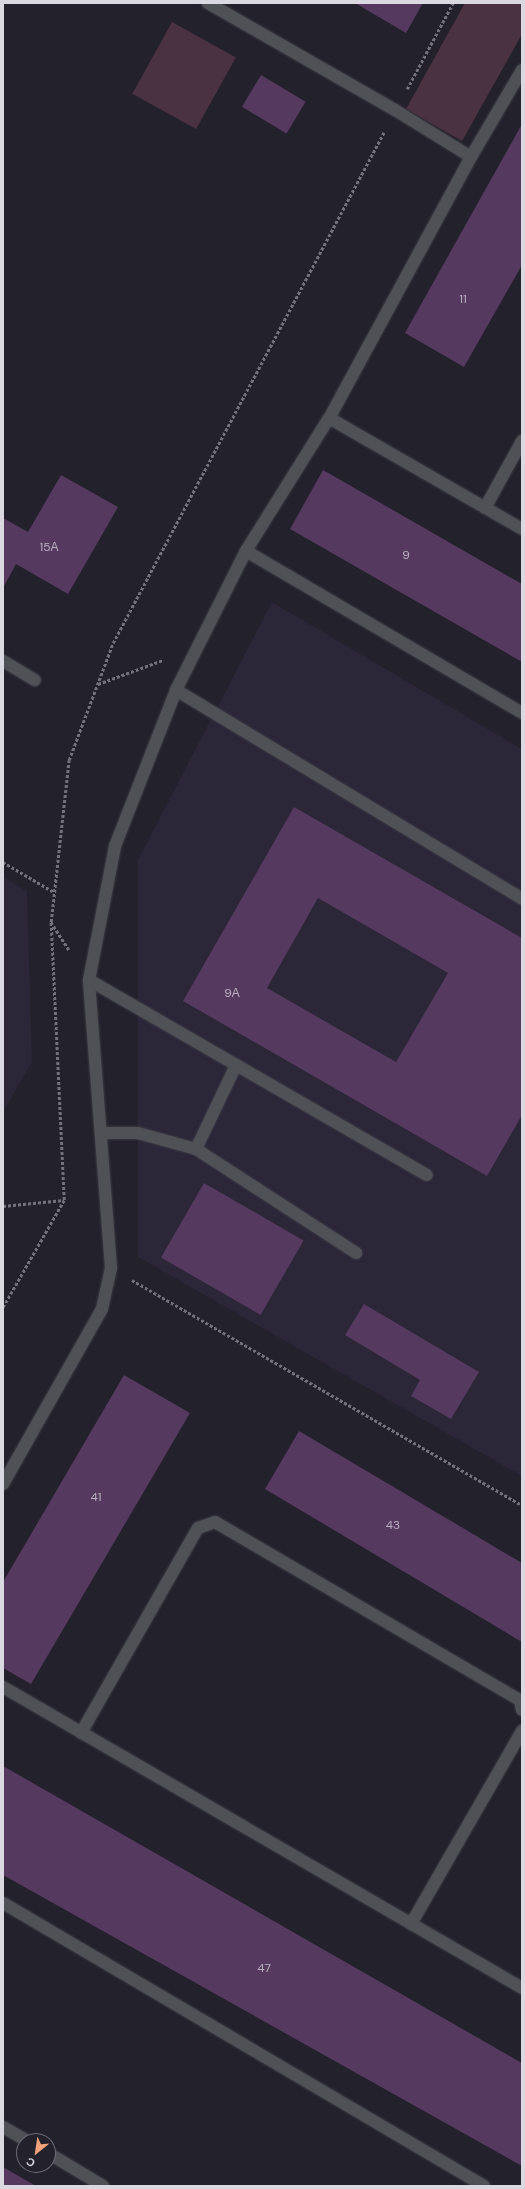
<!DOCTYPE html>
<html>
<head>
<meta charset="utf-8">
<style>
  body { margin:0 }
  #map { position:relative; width:525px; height:2189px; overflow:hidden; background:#23212c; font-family:"DM Sans",sans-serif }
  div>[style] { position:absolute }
  .built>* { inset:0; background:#2b2638 }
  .green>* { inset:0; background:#4b3242; transform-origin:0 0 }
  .building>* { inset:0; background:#55395e; transform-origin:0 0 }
  .path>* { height:2.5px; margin-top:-1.25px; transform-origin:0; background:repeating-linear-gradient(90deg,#73717b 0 3px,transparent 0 5px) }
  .roads { filter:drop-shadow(0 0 1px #3d3b45) drop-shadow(0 0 1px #3d3b45) }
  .service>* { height:12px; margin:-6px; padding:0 6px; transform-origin:6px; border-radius:6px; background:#4f5157 }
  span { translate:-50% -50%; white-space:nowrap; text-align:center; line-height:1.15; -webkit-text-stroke:3.5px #23212c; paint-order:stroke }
  .number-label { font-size:12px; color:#b9b0c0 }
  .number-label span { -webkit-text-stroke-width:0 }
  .frame { position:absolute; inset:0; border:4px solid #dad8e0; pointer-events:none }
  .north { position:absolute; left:16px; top:2133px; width:40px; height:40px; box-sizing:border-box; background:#23212c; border:1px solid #6c6a74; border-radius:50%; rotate:210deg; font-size:11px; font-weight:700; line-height:16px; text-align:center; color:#dad8e0 }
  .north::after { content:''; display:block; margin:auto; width:14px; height:18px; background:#f1a27b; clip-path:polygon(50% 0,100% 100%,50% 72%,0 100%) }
</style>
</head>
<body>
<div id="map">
  <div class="built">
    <div style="clip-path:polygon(272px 602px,522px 749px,522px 1476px,138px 1257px,138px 860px)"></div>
    <div style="clip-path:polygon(3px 877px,27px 891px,32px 1062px,3px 1112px)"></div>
  </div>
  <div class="green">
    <div style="clip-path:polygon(465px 3px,522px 3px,522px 34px,462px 141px,406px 109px)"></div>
    <div style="left:172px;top:22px;width:73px;height:82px;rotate:29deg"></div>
  </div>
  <div class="building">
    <div style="clip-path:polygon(355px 3px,423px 3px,406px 33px)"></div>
    <div style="left:261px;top:75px;width:52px;height:37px;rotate:31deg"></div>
    <div style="clip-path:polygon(522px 124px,522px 265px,464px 367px,405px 333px)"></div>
    <div style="clip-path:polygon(323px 470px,522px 584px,522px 662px,290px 529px)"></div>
    <div style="clip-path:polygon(61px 475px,118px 507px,68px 594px,16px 564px,3px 588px,3px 518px,28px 532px)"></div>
    <div style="clip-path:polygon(evenodd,294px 807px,522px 938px,522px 1115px,487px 1176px,183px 1001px,294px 807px,318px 898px,448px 973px,396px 1062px,267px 988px,318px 898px)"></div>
    <div style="left:204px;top:1183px;width:115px;height:86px;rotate:30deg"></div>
    <div style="clip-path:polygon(364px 1304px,479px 1372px,451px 1419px,411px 1396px,420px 1380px,345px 1335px)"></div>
    <div style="clip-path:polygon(124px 1375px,190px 1413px,31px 1684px,3px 1668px,3px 1582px)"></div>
    <div style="clip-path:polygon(299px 1431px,522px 1563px,522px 1642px,265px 1489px)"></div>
    <div style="clip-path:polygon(3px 1766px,522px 2063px,522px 2166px,3px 1875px)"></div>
    <div style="clip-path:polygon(3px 2167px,36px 2186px,3px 2186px)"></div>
  </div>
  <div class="path">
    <div style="left:407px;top:89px;width:98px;rotate:-61.9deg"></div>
    <div style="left:98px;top:684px;width:69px;rotate:-20.3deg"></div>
    <div style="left:3px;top:862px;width:59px;rotate:30.5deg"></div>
    <div style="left:51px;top:922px;width:33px;rotate:57deg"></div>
    <div style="left:3px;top:1206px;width:61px;rotate:-5.6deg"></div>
    <div style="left:132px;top:1280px;width:450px;rotate:30deg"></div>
    <div style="left:3px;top:1307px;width:123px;rotate:-60.3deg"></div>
    <div style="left:64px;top:1200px;width:278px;rotate:-92.7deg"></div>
    <div style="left:51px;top:922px;width:163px;rotate:-83.7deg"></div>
    <div style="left:69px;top:760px;width:125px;rotate:-69.4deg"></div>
    <div style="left:113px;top:643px;width:578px;rotate:-62.06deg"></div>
  </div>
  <div class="roads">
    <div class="service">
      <div style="left:208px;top:3px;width:215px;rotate:29.8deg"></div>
      <div style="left:395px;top:110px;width:89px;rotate:31.7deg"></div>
      <div style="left:522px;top:70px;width:101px;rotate:120.4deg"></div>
      <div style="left:471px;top:157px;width:297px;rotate:118.5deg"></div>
      <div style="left:329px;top:418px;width:157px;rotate:122deg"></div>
      <div style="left:246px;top:551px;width:320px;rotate:30.4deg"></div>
      <div style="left:329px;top:418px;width:223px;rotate:29.9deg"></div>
      <div style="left:485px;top:508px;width:77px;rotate:-61.1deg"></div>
      <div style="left:3px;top:661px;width:37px;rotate:31deg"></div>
      <div style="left:176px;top:690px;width:404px;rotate:31.1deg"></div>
      <div style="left:89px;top:980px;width:390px;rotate:30deg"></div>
      <div style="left:101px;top:1133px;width:37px"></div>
      <div style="left:138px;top:1133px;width:60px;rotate:15.4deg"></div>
      <div style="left:196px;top:1149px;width:191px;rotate:33deg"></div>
      <div style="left:196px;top:1149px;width:93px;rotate:-64.5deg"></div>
      <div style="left:3px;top:1484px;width:201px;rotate:-60.5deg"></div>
      <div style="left:102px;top:1309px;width:42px;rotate:-77.6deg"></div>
      <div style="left:111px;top:1268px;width:289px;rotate:-94.4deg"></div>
      <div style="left:89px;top:980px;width:136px;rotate:-79deg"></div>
      <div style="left:115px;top:846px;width:168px;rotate:-68.6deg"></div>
      <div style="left:176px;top:690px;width:156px;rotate:-63.3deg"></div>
      <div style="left:3px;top:1687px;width:600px;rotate:30.11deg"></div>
      <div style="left:81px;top:1733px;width:236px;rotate:-60.3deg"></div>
      <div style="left:198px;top:1528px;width:18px;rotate:-19deg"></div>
      <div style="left:215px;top:1522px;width:353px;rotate:30.3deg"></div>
      <div style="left:520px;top:1700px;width:10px;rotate:79deg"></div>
      <div style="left:3px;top:1903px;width:558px;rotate:30.47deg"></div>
      <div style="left:411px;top:1924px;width:223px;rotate:-60.1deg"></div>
      <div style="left:3px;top:2127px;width:28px;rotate:30deg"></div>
      <div style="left:48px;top:2153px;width:64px;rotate:31deg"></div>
    </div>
  </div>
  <div class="number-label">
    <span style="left:463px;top:300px">11</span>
    <span style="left:49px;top:548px">15А</span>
    <span style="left:406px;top:556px">9</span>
    <span style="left:232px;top:994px">9А</span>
    <span style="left:96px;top:1498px">41</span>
    <span style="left:393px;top:1526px">43</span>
    <span style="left:264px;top:1969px">47</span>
  </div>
  <div class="frame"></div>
  <div class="north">С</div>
</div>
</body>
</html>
